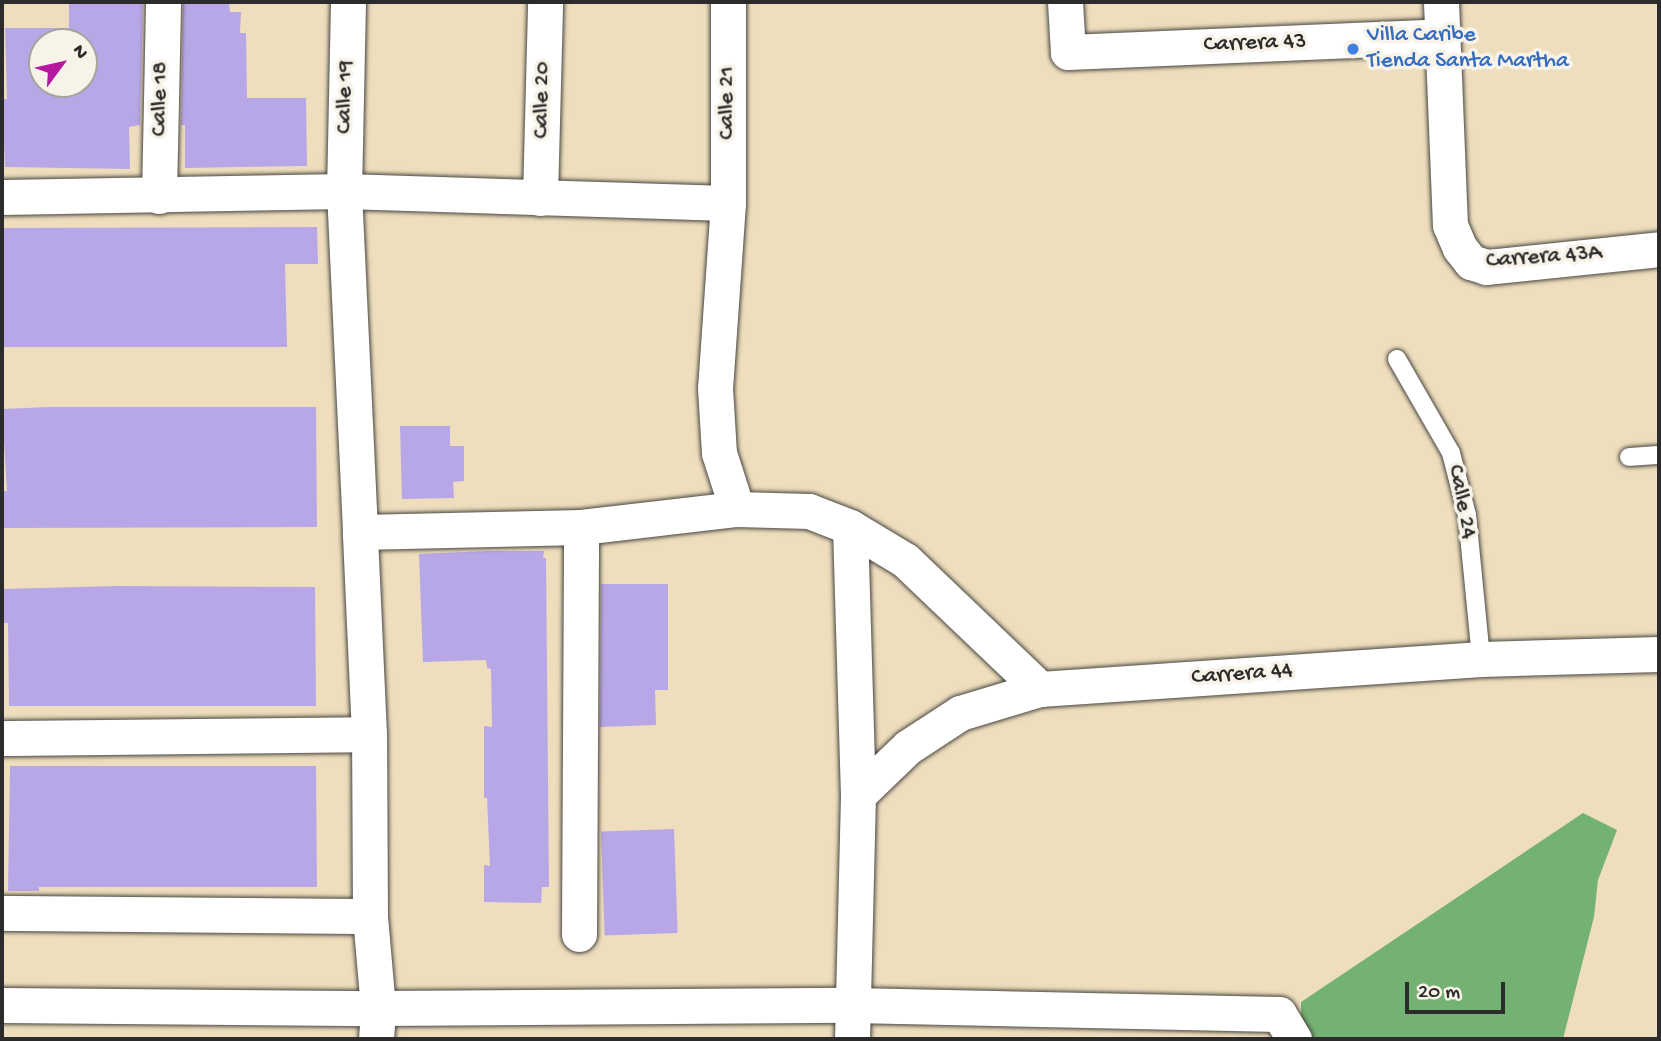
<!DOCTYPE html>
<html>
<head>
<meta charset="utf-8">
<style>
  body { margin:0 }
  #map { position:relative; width:1661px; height:1041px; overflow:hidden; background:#eedebd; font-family:"Gochi Hand",sans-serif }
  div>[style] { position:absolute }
  .forest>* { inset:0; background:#74b273 }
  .building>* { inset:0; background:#b8a7e6; transform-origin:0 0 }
  .roads { filter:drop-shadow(0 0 2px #484641) drop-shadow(0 0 2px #484641) }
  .service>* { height:18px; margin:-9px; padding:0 9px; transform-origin:9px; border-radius:9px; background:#fff }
  .minor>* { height:35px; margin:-17.5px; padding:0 17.5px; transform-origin:17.5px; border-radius:17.5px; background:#fff }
  .dots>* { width:19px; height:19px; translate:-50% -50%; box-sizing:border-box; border:4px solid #f7f3e8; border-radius:50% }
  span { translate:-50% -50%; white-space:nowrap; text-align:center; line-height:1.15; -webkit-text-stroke:7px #f7f3e8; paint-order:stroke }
  .shop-label { font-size:23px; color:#366cbe }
  .left { translate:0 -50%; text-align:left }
  .street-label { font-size:23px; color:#2b2b2b }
  .frame { position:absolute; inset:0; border:4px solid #2b2b2b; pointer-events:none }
  .north { position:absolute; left:28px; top:28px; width:70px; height:70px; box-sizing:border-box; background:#f7f3e8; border:2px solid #a5a39c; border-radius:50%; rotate:57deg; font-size:19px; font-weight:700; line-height:28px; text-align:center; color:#2b2b2b }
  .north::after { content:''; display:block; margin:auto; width:24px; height:32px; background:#b5179e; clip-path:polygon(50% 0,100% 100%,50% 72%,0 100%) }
  .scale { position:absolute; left:1405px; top:982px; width:100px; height:32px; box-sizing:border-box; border:4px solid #2b2b2b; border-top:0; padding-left:9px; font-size:21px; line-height:24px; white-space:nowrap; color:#2b2b2b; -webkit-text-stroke:5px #f7f3e8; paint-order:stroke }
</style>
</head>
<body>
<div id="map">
  <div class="forest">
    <div style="clip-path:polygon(1583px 813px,1617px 830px,1598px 880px,1594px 917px,1563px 1039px,1309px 1039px,1301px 1017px,1301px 1002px)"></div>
  </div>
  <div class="building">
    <div style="clip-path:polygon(evenodd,69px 2px,143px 2px,140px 125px,129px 127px,130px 169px,5px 167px,2px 99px,7px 99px,5px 28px,69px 28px,69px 2px,42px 42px,84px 42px,84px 84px,42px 84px,42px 42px)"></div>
    <div style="clip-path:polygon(183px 2px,229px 2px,230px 12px,241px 12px,240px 33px,246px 33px,247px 98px,306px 98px,307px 166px,185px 168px,185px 125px,181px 125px)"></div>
    <div style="clip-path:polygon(317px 227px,318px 264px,285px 264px,287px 347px,2px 347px,2px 228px)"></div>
    <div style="clip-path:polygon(49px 407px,316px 407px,317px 527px,2px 528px,2px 491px,7px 491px,2px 409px)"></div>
    <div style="clip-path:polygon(400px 426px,450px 426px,450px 446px,464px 446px,464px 481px,453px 482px,454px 498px,402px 499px)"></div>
    <div style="clip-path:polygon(489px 551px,544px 551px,543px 558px,546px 558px,549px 887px,542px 887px,541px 903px,484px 902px,484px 865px,490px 866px,487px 798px,484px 798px,484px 726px,492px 727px,491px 669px,487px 668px,486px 660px,423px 662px,419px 554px)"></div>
    <div style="clip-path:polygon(601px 584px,668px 584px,668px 690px,655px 690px,656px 725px,600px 727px)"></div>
    <div style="clip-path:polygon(116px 586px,315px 587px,316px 706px,9px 706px,8px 623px,2px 623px,2px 589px)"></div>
    <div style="clip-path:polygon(10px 766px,316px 766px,317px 887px,39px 887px,39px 891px,8px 891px)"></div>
    <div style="left:674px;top:829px;width:104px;height:73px;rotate:88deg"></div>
  </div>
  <div class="roads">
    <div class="service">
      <div style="left:1397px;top:359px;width:108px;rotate:60.1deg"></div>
      <div style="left:1451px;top:453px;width:64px;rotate:75.5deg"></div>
      <div style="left:1467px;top:515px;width:145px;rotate:84.4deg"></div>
      <div style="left:1629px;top:457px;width:30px;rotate:-4deg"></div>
    </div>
    <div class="minor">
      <div style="left:348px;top:2px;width:189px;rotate:91.2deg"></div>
      <div style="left:344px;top:191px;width:341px;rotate:87.3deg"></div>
      <div style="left:728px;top:2px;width:201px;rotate:90deg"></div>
      <div style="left:728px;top:203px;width:185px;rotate:94deg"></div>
      <div style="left:715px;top:388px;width:65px;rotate:86.5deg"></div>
      <div style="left:719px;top:453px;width:59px;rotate:72.2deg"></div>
      <div style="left:1065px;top:2px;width:50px;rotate:86.6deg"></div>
      <div style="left:1068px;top:52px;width:375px;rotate:-2.4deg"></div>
      <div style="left:1441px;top:2px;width:223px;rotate:87.7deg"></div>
      <div style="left:1450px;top:225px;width:25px;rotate:67deg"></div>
      <div style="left:1460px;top:248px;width:18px;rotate:52deg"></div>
      <div style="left:1471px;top:262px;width:16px;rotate:18deg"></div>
      <div style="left:1486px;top:267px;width:174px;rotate:-5.9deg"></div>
      <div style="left:159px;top:196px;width:194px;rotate:-88.8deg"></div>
      <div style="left:2px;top:197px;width:342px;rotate:-1deg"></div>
      <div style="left:344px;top:191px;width:384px;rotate:1.8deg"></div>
      <div style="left:540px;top:198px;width:196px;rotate:-88.5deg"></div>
      <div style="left:850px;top:527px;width:268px;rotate:88.3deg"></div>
      <div style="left:858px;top:795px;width:244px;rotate:91.4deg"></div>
      <div style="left:2px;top:738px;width:367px;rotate:-0.6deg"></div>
      <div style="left:858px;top:795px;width:69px;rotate:-43.8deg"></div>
      <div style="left:908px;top:747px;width:62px;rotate:-33.2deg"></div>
      <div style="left:960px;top:713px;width:84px;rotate:-16.7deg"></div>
      <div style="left:1040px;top:689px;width:442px;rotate:-3.9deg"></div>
      <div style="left:1481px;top:659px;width:178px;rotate:-1.6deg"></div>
      <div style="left:2px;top:913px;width:368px;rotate:0.5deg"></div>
      <div style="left:579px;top:934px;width:407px;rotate:-89.7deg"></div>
      <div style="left:2px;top:1005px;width:376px;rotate:0.5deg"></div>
      <div style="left:378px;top:1008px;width:474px;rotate:-0.4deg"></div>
      <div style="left:852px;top:1005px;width:427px;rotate:1.2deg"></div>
      <div style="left:1279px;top:1014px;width:29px;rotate:59deg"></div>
      <div style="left:376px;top:1039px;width:31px;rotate:-86deg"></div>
      <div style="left:378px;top:1008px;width:92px;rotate:-95deg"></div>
      <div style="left:370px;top:916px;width:182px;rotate:-90.3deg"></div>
      <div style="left:369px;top:734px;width:202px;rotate:-92.6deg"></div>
      <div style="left:360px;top:532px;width:221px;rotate:-1.3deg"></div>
      <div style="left:581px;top:527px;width:157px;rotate:-6.6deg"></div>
      <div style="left:737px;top:509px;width:72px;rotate:1.6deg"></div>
      <div style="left:809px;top:511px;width:44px;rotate:21.3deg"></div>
      <div style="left:850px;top:527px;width:64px;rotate:31deg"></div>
      <div style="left:905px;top:560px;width:187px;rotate:43.7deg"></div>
    </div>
  </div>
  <div class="dots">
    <div style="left:1353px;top:49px;background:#3f7fe0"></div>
  </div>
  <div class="shop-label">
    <span class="left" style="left:1367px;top:49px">Villa Caribe<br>Tienda Santa Martha</span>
  </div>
  <div class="street-label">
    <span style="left:1255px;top:44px;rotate:-2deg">Carrera 43</span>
    <span style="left:346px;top:97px;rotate:-89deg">Calle 19</span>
    <span style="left:161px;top:99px;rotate:-89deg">Calle 18</span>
    <span style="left:543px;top:100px;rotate:-89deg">Calle 20</span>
    <span style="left:728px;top:103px;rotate:-90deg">Calle 21</span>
    <span style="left:1544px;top:258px;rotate:-4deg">Carrera 43A</span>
    <span style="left:1461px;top:502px;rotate:79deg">Calle 24</span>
    <span style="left:1242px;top:675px;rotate:-4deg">Carrera 44</span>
  </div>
  <div class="frame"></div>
  <div class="north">N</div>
  <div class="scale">20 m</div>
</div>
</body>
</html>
